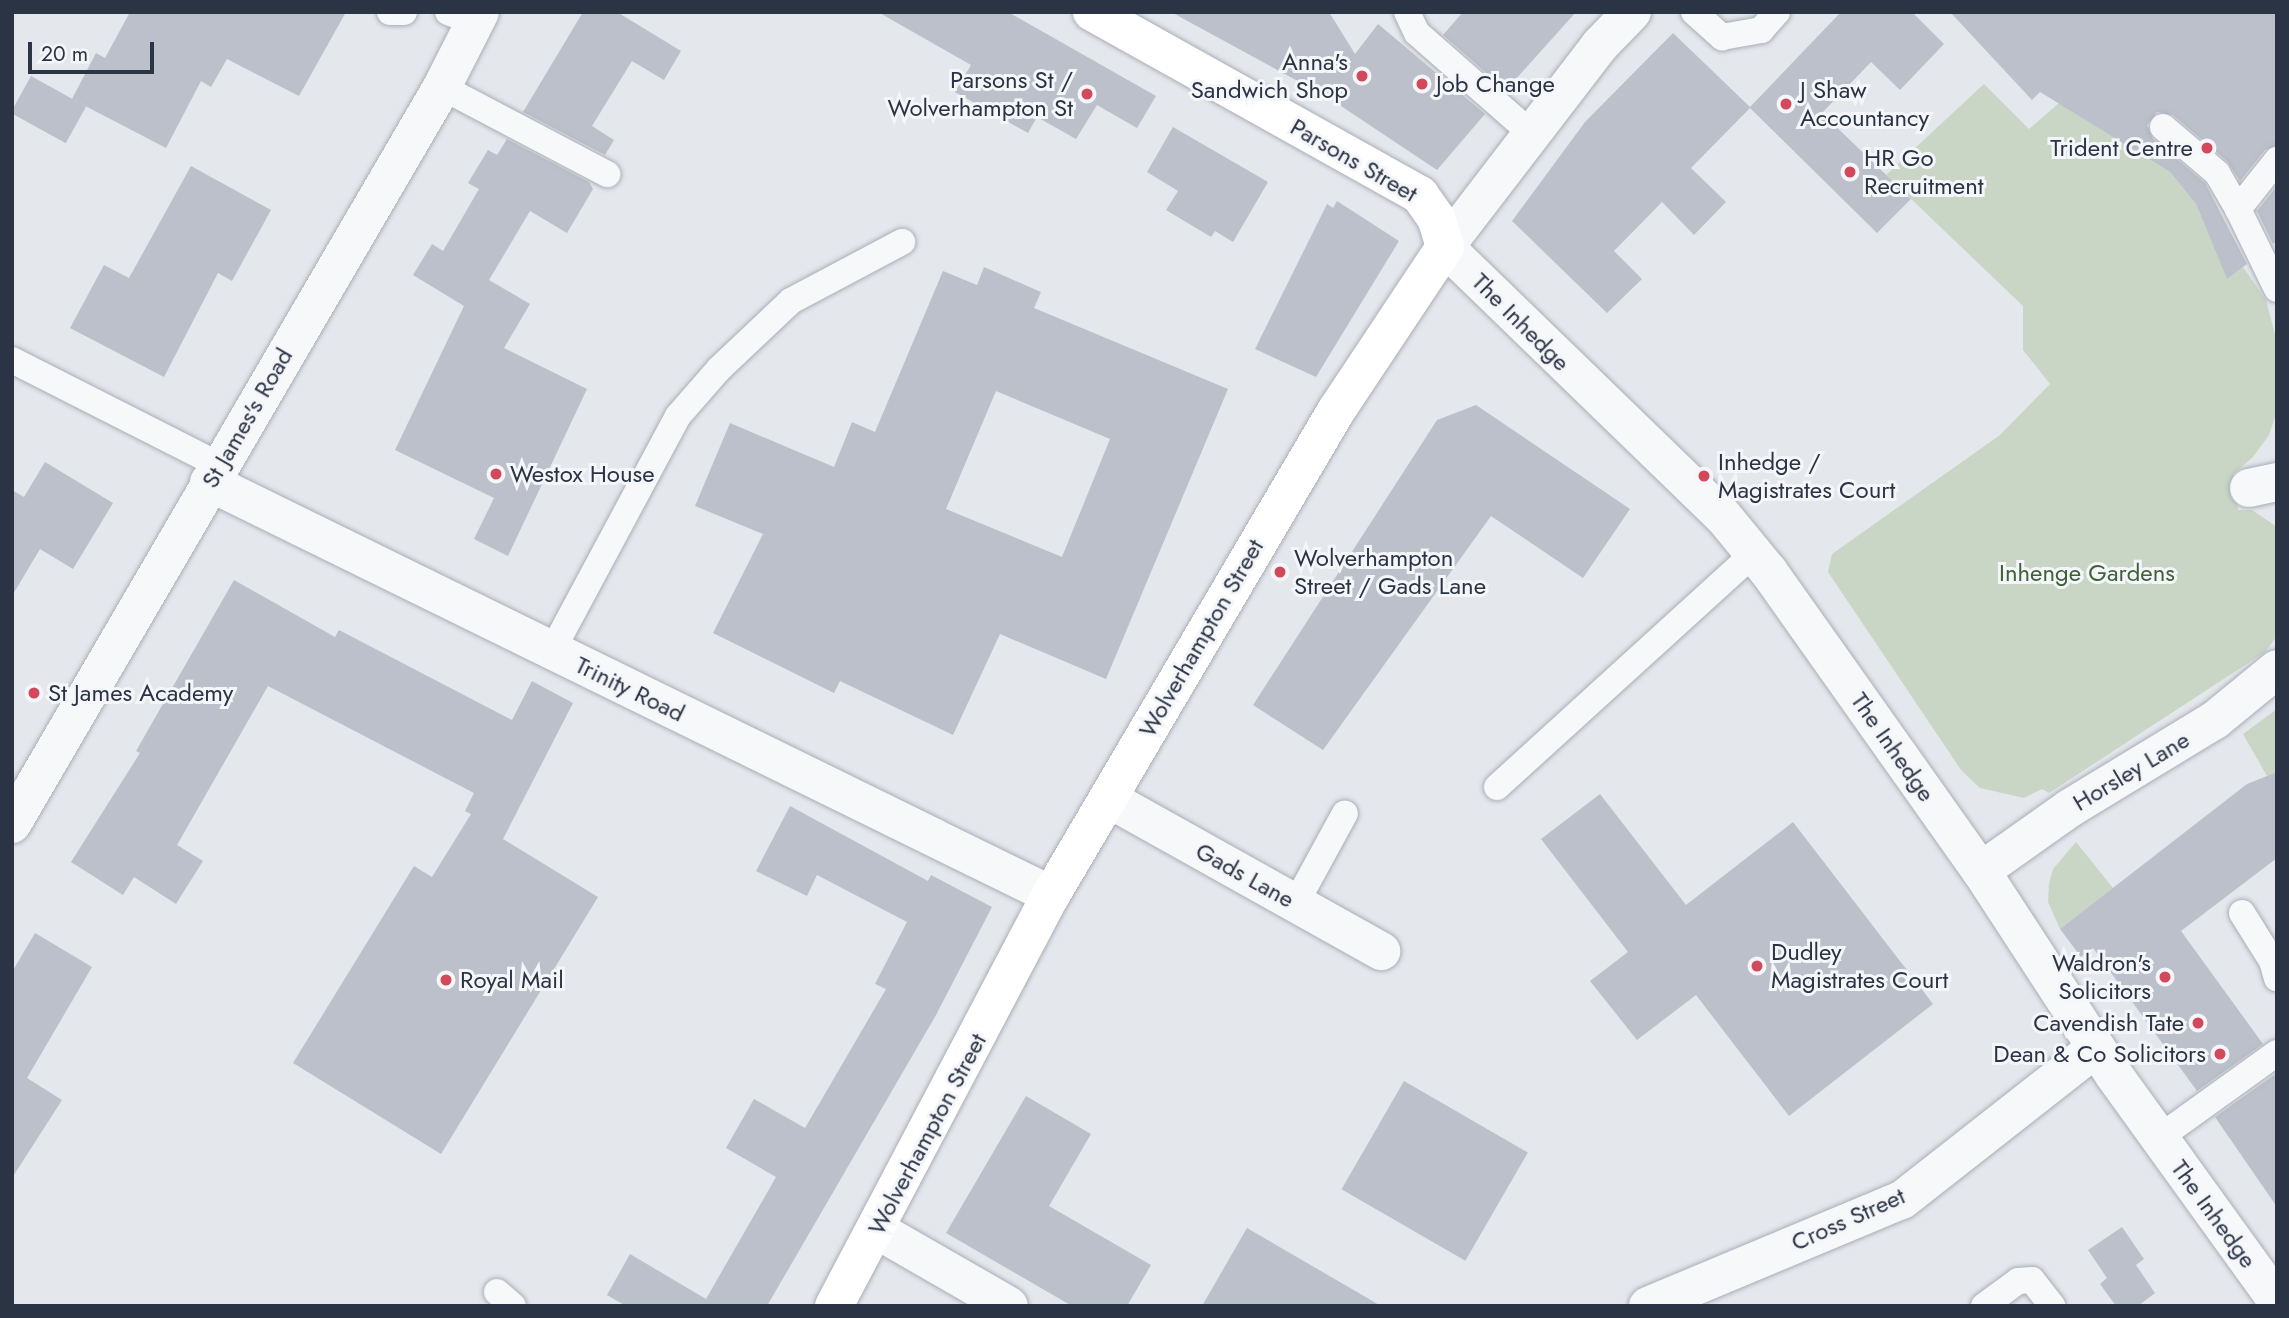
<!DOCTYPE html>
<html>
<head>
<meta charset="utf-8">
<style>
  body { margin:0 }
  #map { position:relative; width:2289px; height:1318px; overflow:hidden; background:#e4e7ec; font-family:Jost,sans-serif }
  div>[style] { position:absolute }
  .green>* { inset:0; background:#c9d6c5 }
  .building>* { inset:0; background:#bbc0ca; transform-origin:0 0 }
  .roads { filter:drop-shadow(0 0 2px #a9aeb7) drop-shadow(0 0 2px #a9aeb7) }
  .service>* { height:26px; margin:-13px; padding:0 13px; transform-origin:13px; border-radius:13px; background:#f7f8fa }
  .minor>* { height:38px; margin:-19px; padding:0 19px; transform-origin:19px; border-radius:19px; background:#f7f8fa }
  .tertiary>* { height:38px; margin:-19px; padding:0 19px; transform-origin:19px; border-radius:19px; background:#f7f8fa }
  .secondary>* { height:38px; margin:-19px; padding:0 19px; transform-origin:19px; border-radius:19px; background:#fff }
  .dots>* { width:19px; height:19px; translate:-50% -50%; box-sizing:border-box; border:4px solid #f4f6f9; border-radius:50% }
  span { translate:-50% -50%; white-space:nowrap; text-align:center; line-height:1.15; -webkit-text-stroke:6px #f4f6f9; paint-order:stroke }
  .poi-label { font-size:24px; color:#2b3445 }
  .right { translate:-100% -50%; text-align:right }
  .left { translate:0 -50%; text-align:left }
  .street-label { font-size:24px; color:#2b3445 }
  .park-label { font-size:24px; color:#3f6138 }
  .frame { position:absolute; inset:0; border:14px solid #2b3445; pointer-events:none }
  .scale { position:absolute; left:28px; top:42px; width:126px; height:32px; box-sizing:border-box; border:4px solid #2b3445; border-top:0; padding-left:9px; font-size:21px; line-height:24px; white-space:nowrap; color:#2b3445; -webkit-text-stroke:5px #f4f6f9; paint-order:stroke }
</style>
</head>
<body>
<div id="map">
  <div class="green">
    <div style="clip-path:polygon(1984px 84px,2029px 129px,2059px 103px,2170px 172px,2196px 204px,2227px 278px,2243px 267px,2266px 300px,2277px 342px,2277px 411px,2269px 435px,2253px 457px,2233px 474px,2238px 510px,2252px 510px,2277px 527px,2277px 636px,2265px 652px,2049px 793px,2042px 789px,2024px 798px,1980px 788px,1961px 770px,1828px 572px,1832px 554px,2000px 435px,2050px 384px,2023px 350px,2023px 306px,1886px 175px)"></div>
    <div style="clip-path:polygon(2277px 709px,2277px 772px,2267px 776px,2243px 734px)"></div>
    <div style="clip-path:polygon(2076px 842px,2113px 888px,2060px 929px,2048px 902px,2049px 884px,2053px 869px)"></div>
  </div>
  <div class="building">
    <div style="clip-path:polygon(130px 12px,346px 12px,299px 96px,227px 59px,211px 87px,201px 81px,166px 148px,72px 99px,96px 53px,105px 58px)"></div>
    <div style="clip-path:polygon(583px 12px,617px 12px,681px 51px,664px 80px,632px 61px,592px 126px,614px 140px,605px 155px,523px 112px)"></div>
    <div style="clip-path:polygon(878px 12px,1008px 12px,1156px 96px,1137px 128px,1097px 105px,1076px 139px,1037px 117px,1028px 133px,955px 92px,971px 65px)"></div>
    <div style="clip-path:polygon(1171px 12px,1329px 12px,1355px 54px,1378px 24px,1485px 114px,1437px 170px,1329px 98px)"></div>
    <div style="clip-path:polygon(1463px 12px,1576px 12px,1506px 90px,1443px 35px)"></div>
    <div style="clip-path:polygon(1841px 12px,1912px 12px,1944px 44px,1900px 90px,1871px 62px,1822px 113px,1911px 199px,1877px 233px,1750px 108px,1691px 168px,1726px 202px,1694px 235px,1662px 202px,1614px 251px,1642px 279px,1607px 313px,1512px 221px,1585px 122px,1673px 33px,1750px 107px)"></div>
    <div style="clip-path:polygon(1950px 12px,2277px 12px,2277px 145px,2265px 150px,2240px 181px,2227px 161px,2173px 115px,2157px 112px,2147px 125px,2153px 139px,2205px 183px,2247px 264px,2227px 279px,2196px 204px,2170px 172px,2040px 92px,2032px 100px)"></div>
    <div style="left:31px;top:76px;width:63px;height:42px;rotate:29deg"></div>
    <div style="clip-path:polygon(1173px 127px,1268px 182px,1233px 242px,1215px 231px,1211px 237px,1166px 210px,1178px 191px,1147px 172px)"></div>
    <div style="clip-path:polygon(507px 139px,589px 182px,593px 189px,567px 233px,530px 211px,489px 280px,530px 304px,504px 348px,587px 389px,508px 556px,474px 539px,494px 498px,395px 450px,464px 306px,413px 275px,432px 244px,443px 251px,479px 189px,468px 183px,488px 150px,497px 155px)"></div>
    <div style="clip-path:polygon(191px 166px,271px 210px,232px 281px,218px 273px,164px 377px,70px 328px,104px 265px,129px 278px)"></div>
    <div style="clip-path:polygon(2277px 186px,2277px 241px,2273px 244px,2257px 211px)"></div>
    <div style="clip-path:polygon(1337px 201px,1399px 241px,1316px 377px,1255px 349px,1327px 204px,1333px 208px)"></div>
    <div style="clip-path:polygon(evenodd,984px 267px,1041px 292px,1034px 308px,1228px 389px,1106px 679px,1000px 634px,953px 735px,840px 681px,834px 693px,713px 633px,763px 534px,695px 506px,730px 423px,834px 467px,852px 422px,875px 432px,943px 271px,977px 285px,984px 267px,996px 391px,1110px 439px,1062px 557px,946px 509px,996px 391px)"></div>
    <div style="clip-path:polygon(1476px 405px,1630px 509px,1583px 578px,1491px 516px,1323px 750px,1253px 705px,1437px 420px)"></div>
    <div style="clip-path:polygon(45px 462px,113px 503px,73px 569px,40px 549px,12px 596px,12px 490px,24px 497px)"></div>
    <div style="clip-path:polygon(234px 580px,335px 637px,339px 630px,512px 720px,532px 681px,573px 703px,503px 839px,598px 897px,441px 1154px,293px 1063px,414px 866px,432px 877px,471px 814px,465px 811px,474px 793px,268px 686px,177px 845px,203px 861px,176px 904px,134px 877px,123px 895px,71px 862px,140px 753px,136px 751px)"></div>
    <div style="clip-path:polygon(2277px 772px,2277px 858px,2181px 931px,2263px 1044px,2197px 1091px,2093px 948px,2081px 957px,2060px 929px,2247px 784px)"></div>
    <div style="clip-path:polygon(1600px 794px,1686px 905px,1793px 822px,1933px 1004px,1789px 1116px,1696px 995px,1637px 1040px,1590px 981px,1628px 952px,1541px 839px)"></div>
    <div style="clip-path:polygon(790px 806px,928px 881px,931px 875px,992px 907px,936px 1015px,767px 1306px,626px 1306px,607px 1295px,630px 1254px,706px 1299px,776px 1177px,726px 1148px,754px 1099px,805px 1128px,886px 989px,875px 984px,907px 922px,817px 875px,807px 896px,756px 871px)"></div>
    <div style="clip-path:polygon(35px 933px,92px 967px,27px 1078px,62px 1100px,12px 1178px,12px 972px)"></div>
    <div style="clip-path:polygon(2277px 1073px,2277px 1207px,2215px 1117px)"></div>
    <div style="left:1404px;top:1081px;width:143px;height:125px;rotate:30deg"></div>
    <div style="clip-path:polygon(1026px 1096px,1091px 1134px,1049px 1206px,1151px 1265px,1127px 1306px,1072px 1306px,946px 1233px)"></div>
    <div style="clip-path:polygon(2122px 1227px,2144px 1259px,2136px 1265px,2155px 1293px,2138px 1306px,2116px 1306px,2100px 1284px,2107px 1278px,2088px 1250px)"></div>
    <div style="clip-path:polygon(1247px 1228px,1381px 1306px,1202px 1306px)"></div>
  </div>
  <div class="roads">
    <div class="service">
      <div style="left:390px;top:12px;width:14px"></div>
      <div style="left:448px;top:12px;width:28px;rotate:21deg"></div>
      <div style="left:1407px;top:12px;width:23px;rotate:65deg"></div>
      <div style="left:1417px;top:33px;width:153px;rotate:41.3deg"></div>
      <div style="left:1694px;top:12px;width:38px;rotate:42deg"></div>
      <div style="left:1722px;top:37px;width:40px;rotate:-10deg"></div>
      <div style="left:1761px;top:30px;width:24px;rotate:-48deg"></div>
      <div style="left:442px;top:87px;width:187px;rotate:27.8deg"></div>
      <div style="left:2163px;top:127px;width:71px;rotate:40.4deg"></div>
      <div style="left:2217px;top:173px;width:42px;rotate:59.7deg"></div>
      <div style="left:2277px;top:160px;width:63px;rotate:128.5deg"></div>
      <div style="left:2238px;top:209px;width:89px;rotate:64deg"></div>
      <div style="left:12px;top:360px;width:232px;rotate:26.9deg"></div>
      <div style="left:552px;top:651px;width:267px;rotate:-61.8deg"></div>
      <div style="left:678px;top:416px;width:62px;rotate:-48.9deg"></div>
      <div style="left:719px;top:369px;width:99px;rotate:-43.4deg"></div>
      <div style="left:791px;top:301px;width:126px;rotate:-28deg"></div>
      <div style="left:1497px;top:787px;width:348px;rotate:-42.3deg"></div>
      <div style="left:1296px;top:903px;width:102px;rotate:-61.4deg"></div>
      <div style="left:2242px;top:913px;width:57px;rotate:58deg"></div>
      <div style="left:2272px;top:961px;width:18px;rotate:74deg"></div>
      <div style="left:2160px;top:1137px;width:144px;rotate:-35.7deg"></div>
      <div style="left:497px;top:1292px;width:21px;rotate:41deg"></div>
      <div style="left:1984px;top:1306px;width:42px;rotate:-36.3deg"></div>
      <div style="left:2018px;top:1281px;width:14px;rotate:-4deg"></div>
      <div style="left:2032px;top:1280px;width:33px;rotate:52deg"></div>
    </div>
    <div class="minor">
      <div style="left:1445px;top:247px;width:387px;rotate:44.1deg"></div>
      <div style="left:1723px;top:516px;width:72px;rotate:50.6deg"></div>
      <div style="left:1769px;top:572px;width:367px;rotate:54.7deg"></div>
      <div style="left:1981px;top:871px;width:244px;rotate:56.9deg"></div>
      <div style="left:2114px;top:1075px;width:279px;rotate:54.2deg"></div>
      <div style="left:209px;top:482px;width:938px;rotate:26.13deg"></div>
      <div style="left:2249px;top:488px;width:29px;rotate:-12deg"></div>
      <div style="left:1109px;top:799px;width:312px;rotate:29.2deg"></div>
      <div style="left:1981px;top:871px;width:109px;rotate:-35.3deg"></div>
      <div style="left:2070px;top:808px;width:170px;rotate:-31.3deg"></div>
      <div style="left:2215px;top:720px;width:80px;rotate:-39.4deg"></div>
      <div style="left:877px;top:1230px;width:152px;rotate:29.9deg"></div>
      <div style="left:1648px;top:1306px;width:275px;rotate:-22.7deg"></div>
      <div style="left:1902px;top:1200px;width:246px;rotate:-38.1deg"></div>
    </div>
    <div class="tertiary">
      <div style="left:1445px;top:247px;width:255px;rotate:-52.5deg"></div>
      <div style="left:1600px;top:45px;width:46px;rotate:-45.9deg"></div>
      <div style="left:12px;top:824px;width:853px;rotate:-59.74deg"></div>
      <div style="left:442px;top:87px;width:84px;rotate:-63.1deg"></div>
    </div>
    <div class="secondary">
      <div style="left:834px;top:1306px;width:465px;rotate:-62.2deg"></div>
      <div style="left:1051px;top:895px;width:562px;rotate:-59.51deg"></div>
      <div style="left:1336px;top:411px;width:197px;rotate:-56.4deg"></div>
      <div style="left:1445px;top:247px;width:30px;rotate:-107deg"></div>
      <div style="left:1436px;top:218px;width:28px;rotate:-125deg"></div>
      <div style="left:1420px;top:195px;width:376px;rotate:-150.8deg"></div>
    </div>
  </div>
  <div class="dots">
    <div style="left:1362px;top:76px;background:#d1495b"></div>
    <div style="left:1422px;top:84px;background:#d1495b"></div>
    <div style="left:1087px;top:94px;background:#d1495b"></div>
    <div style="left:1786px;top:104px;background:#d1495b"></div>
    <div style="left:2207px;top:148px;background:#d1495b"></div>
    <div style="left:1850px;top:172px;background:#d1495b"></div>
    <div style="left:496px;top:474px;background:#d1495b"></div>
    <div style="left:1704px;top:476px;background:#d1495b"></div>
    <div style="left:1280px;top:572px;background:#d1495b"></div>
    <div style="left:34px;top:693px;background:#d1495b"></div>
    <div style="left:1757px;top:966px;background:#d1495b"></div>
    <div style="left:2165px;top:977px;background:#d1495b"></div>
    <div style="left:446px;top:980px;background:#d1495b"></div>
    <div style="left:2198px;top:1023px;background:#d1495b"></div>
    <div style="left:2220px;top:1054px;background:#d1495b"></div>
  </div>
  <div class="poi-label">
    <span class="right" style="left:1348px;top:76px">Anna's<br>Sandwich Shop</span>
    <span class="right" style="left:1073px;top:94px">Parsons St /<br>Wolverhampton St</span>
    <span class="left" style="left:1436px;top:84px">Job Change</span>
    <span class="left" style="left:1800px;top:104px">J Shaw<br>Accountancy</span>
    <span class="right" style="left:2193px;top:148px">Trident Centre</span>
    <span class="left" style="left:1864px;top:172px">HR Go<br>Recruitment</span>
    <span class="left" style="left:1718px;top:476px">Inhedge /<br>Magistrates Court</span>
    <span class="left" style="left:510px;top:474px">Westox House</span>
    <span class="left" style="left:1294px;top:572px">Wolverhampton<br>Street / Gads Lane</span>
    <span class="left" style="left:48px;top:693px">St James Academy</span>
    <span class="left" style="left:1771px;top:966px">Dudley<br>Magistrates Court</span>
    <span class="right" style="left:2151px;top:977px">Waldron's<br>Solicitors</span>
    <span class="left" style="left:460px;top:980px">Royal Mail</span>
    <span class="right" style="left:2184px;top:1023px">Cavendish Tate</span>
    <span class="right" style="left:2206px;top:1054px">Dean &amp; Co Solicitors</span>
  </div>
  <div class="street-label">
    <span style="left:1354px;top:160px;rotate:30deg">Parsons Street</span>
    <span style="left:1521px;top:322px;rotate:45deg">The Inhedge</span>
    <span style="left:247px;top:418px;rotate:-60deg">St James's Road</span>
    <span style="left:1201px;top:638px;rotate:-60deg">Wolverhampton Street</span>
    <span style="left:630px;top:689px;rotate:26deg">Trinity Road</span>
    <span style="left:1893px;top:747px;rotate:55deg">The Inhedge</span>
    <span style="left:2131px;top:771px;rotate:-31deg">Horsley Lane</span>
    <span style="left:1245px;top:875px;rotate:29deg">Gads Lane</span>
    <span style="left:927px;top:1134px;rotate:-62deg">Wolverhampton Street</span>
    <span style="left:2214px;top:1214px;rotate:54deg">The Inhedge</span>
    <span style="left:1848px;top:1219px;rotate:-24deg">Cross Street</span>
  </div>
  <div class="park-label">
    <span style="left:2087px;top:573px">Inhenge Gardens</span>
  </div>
  <div class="frame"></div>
  <div class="scale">20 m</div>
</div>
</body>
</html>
